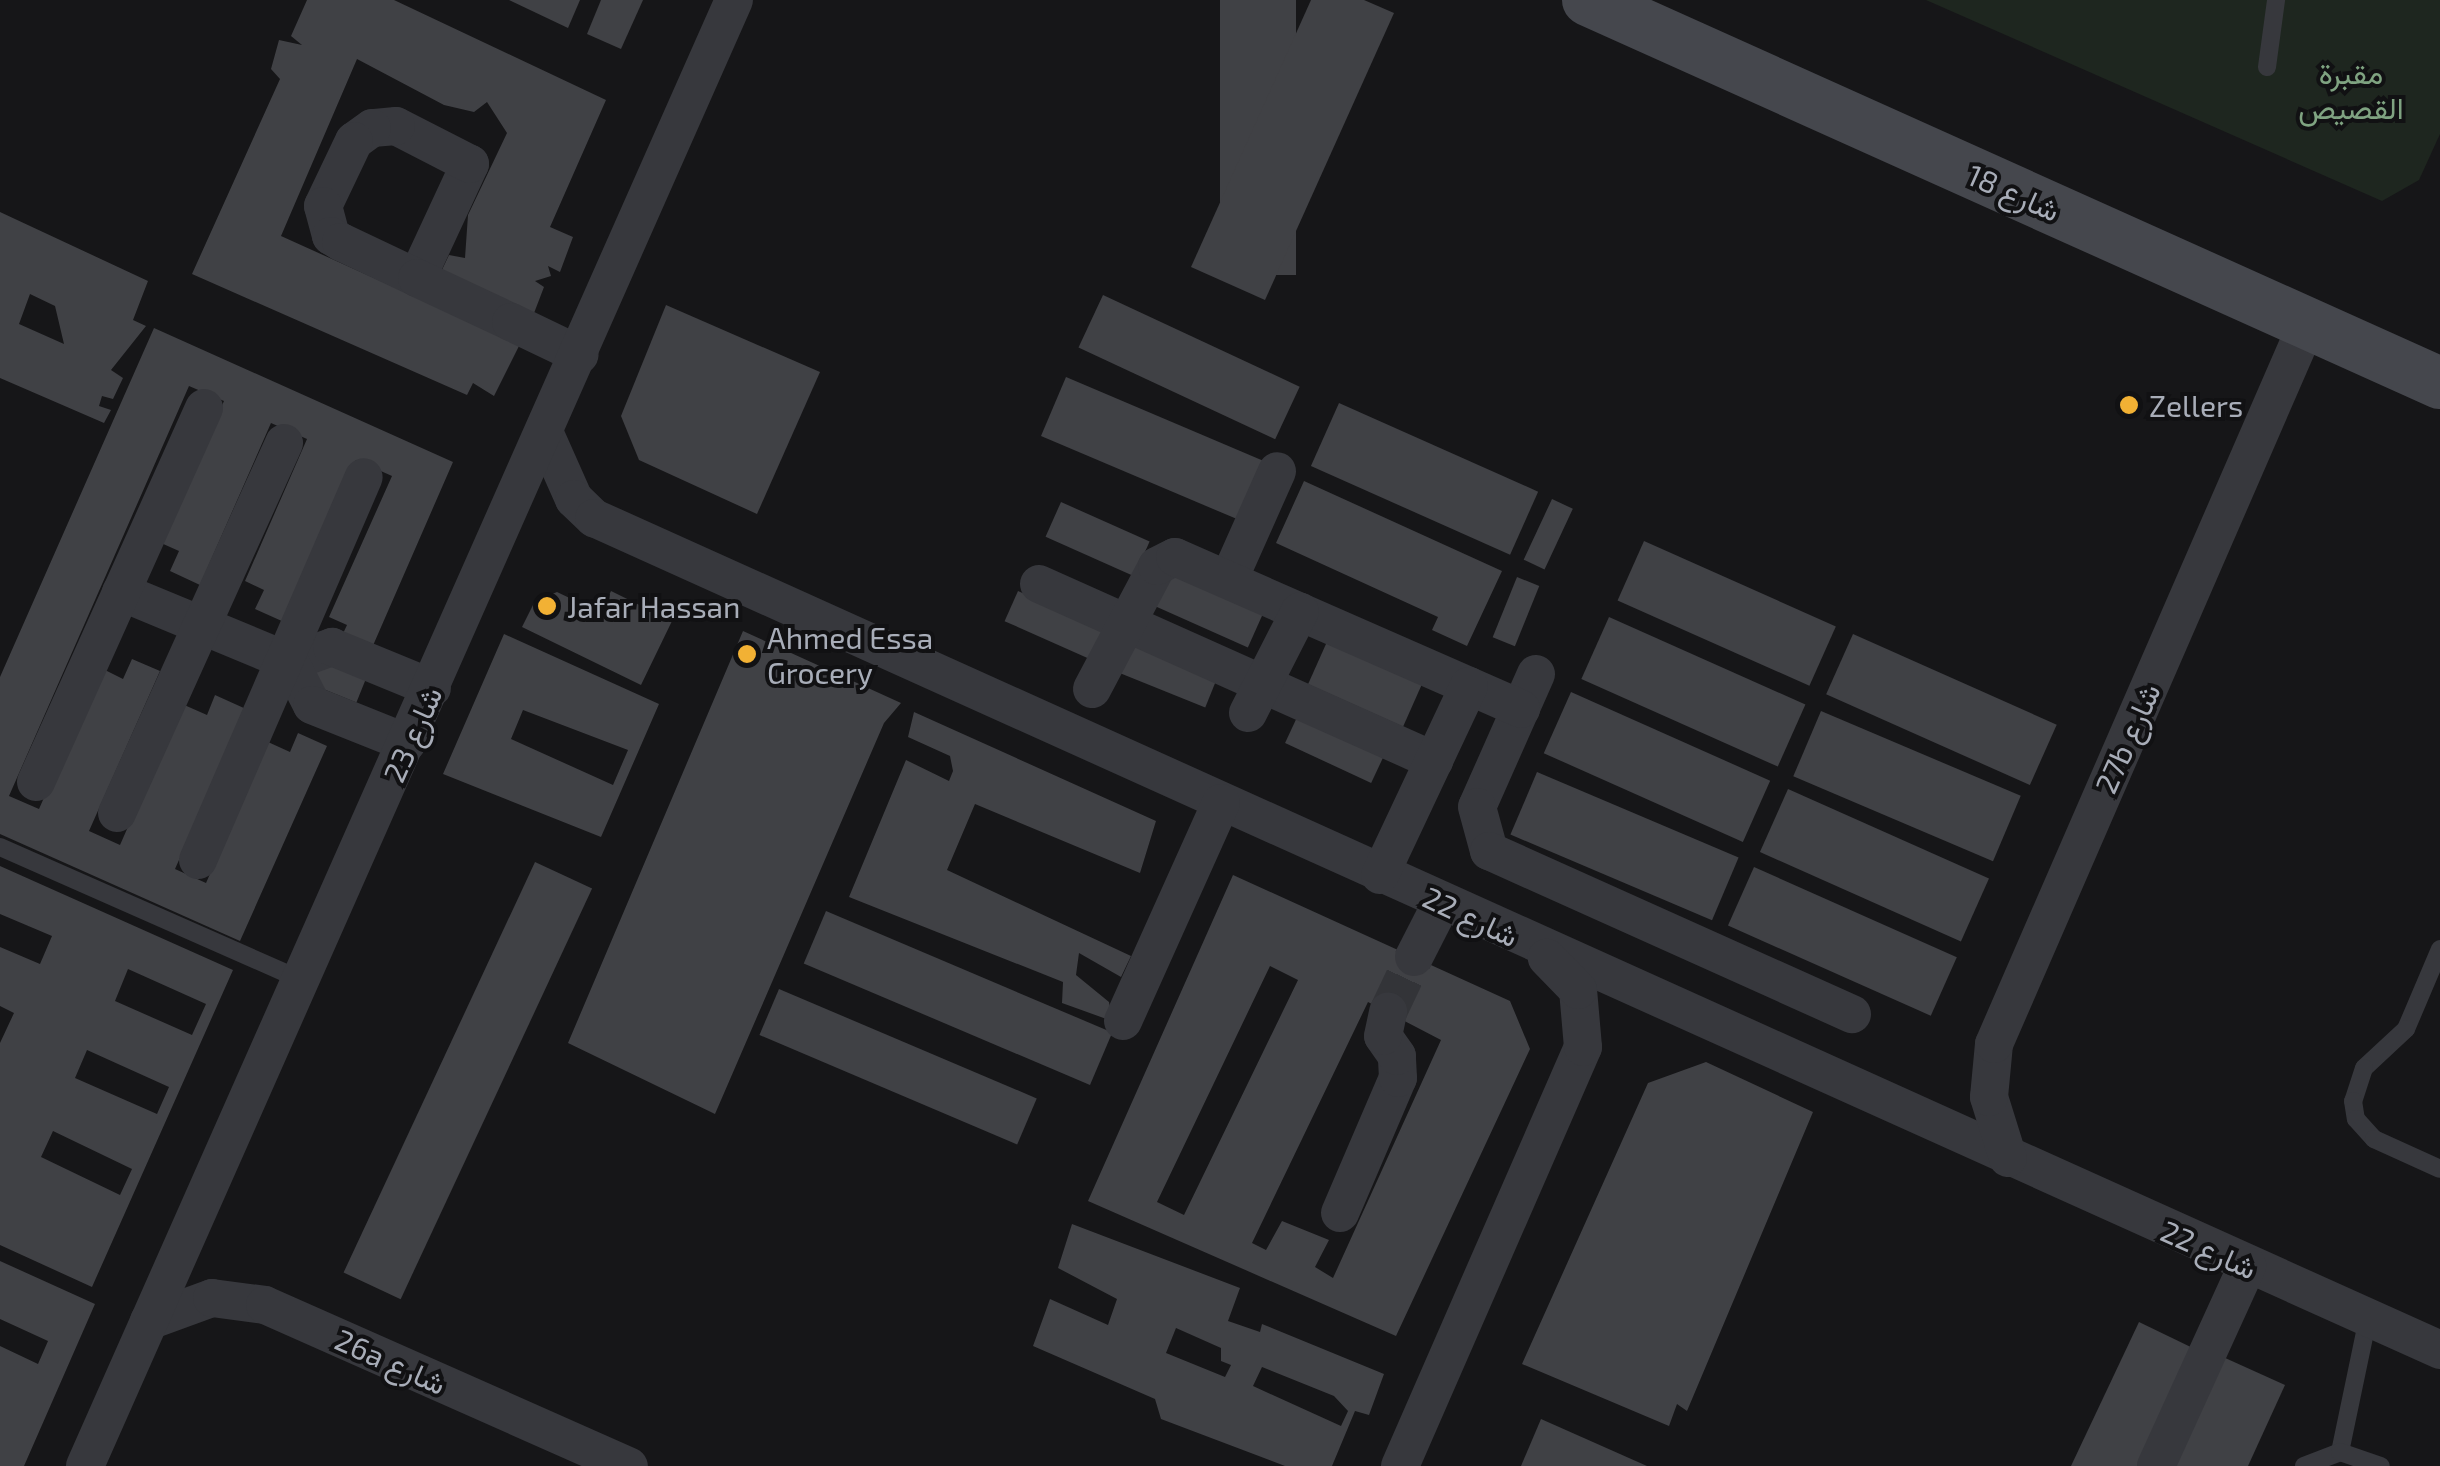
<!DOCTYPE html>
<html>
<head>
<meta charset="utf-8">
<style>
  body { margin:0 }
  #map { position:relative; width:2440px; height:1466px; overflow:hidden; background:#161618; font-family:"Exo 2",Vazirmatn,sans-serif }
  div>[style] { position:absolute }
  .green>* { inset:0; background:#1e261f }
  .building>* { inset:0; background:#404145; transform-origin:0 0 }
  .street-tunnel>* { height:38px; margin-top:-19px; transform-origin:0; background:repeating-linear-gradient(90deg,#333438 0 38px,transparent 0 57px) }
  .lane>* { height:18px; margin:-9px; padding:0 9px; transform-origin:9px; border-radius:9px; background:#37383d }
  .street>* { height:38px; margin:-19px; padding:0 19px; transform-origin:19px; border-radius:19px; background:#37383d }
  .secondary>* { height:52px; margin:-26px; padding:0 26px; transform-origin:26px; border-radius:26px; background:#45474d }
  .dots>* { width:28px; height:28px; translate:-50% -50%; box-sizing:border-box; border:5px solid #111113; border-radius:50% }
  span { translate:-50% -50%; white-space:nowrap; text-align:center; line-height:1.15; -webkit-text-stroke:8px #111113; paint-order:stroke }
  .park-label { font-size:30px; color:#7fa381 }
  .street-label { font-size:30px; color:#a8adb8 }
  .poi-label { font-size:30px; color:#a8adb8 }
  .left { translate:0 -50%; text-align:left }
</style>
</head>
<body>
<div id="map">
  <div class="green">
    <div style="clip-path:polygon(1926px 0,2440px 0,2440px 134px,2419px 180px,2382px 201px)"></div>
  </div>
  <div class="building">
    <div style="clip-path:polygon(307px 0,394px 0,606px 100px,550px 227px,573px 237px,560px 272px,548px 266px,551px 276px,535px 281px,544px 287px,531px 321px,440px 274px,449px 255px,465px 258px,468px 215px,507px 133px,487px 102px,474px 112px,444px 105px,357px 59px,281px 236px,520px 344px,494px 396px,473px 383px,467px 395px,192px 274px,280px 79px,271px 69px,279px 40px,302px 45px,291px 36px)"></div>
    <div style="clip-path:polygon(509px 0,580px 0,568px 28px)"></div>
    <div style="clip-path:polygon(601px 0,643px 0,621px 49px,587px 34px)"></div>
    <div style="left:1220px;top:0;width:76px;height:275px"></div>
    <div style="clip-path:polygon(1311px 0,1364px 0,1394px 13px,1265px 300px,1191px 267px)"></div>
    <div style="clip-path:polygon(evenodd,0 212px,148px 281px,133px 320px,146px 326px,111px 370px,123px 378px,113px 399px,102px 396px,99px 406px,111px 410px,104px 423px,0 378px,0 212px,30px 294px,55px 306px,64px 344px,19px 324px,30px 294px)"></div>
    <div style="left:1103px;top:295px;width:217px;height:58px;rotate:25deg"></div>
    <div style="clip-path:polygon(666px 305px,820px 372px,757px 514px,639px 460px,621px 416px)"></div>
    <div style="clip-path:polygon(154px 328px,453px 462px,368px 657px,338px 644px,347px 625px,329px 617px,392px 476px,356px 460px,284px 622px,255px 609px,264px 590px,245px 581px,307px 439px,271px 423px,200px 585px,170px 571px,179px 551px,161px 543px,224px 401px,189px 386px,9px 796px,39px 809px,101px 668px,123px 679px,132px 659px,160px 671px,89px 831px,120px 845px,182px 704px,207px 715px,215px 695px,246px 709px,175px 869px,206px 883px,268px 742px,290px 752px,298px 733px,327px 746px,240px 941px,0 834px,0 677px)"></div>
    <div style="left:1066px;top:377px;width:218px;height:64px;rotate:23deg"></div>
    <div style="left:1339px;top:403px;width:218px;height:69px;rotate:24deg"></div>
    <div style="clip-path:polygon(1304px 481px,1502px 571px,1467px 646px,1432px 630px,1438px 617px,1276px 543px)"></div>
    <div style="left:1552px;top:499px;width:23px;height:67px;rotate:25deg"></div>
    <div style="left:1061px;top:502px;width:97px;height:38px;rotate:24deg"></div>
    <div style="left:1644px;top:541px;width:210px;height:65px;rotate:24deg"></div>
    <div style="left:1167px;top:571px;width:105px;height:37px;rotate:24deg"></div>
    <div style="left:1517px;top:577px;width:24px;height:65px;rotate:22deg"></div>
    <div style="clip-path:polygon(611px 591px,672px 621px,641px 685px,522px 627px,535px 601px,557px 592px,601px 613px)"></div>
    <div style="left:1018px;top:591px;width:95px;height:33px;rotate:24deg"></div>
    <div style="left:1609px;top:617px;width:215px;height:68px;rotate:24deg"></div>
    <div style="clip-path:polygon(743px 631px,901px 703px,884px 723px,715px 1114px,568px 1043px)"></div>
    <div style="clip-path:polygon(evenodd,504px 634px,659px 704px,601px 837px,443px 774px,504px 634px,523px 710px,628px 750px,613px 785px,511px 739px,523px 710px)"></div>
    <div style="left:1853px;top:634px;width:223px;height:66px;rotate:24deg"></div>
    <div style="left:1330px;top:635px;width:104px;height:54px;rotate:24deg"></div>
    <div style="left:1131px;top:643px;width:93px;height:32px;rotate:22deg"></div>
    <div style="left:320px;top:651px;width:53px;height:34px;rotate:22deg"></div>
    <div style="left:1571px;top:692px;width:218px;height:67px;rotate:24deg"></div>
    <div style="left:1821px;top:711px;width:217px;height:71px;rotate:23deg"></div>
    <div style="clip-path:polygon(914px 712px,1156px 821px,1140px 873px,975px 804px,947px 870px,1131px 956px,1121px 977px,1079px 953px,1076px 975px,1109px 1002px,1112px 1021px,1062px 1003px,1063px 982px,849px 897px,906px 760px,949px 781px,953px 771px,950px 756px,908px 737px)"></div>
    <div style="left:1299px;top:713px;width:95px;height:33px;rotate:25deg"></div>
    <div style="left:1537px;top:772px;width:219px;height:68px;rotate:23deg"></div>
    <div style="left:1788px;top:789px;width:220px;height:69px;rotate:24deg"></div>
    <div style="left:535px;top:862px;width:63px;height:453px;rotate:25deg"></div>
    <div style="clip-path:polygon(evenodd,0 866px,233px 970px,92px 1287px,0 1245px,0 1043px,14px 1013px,0 1006px,0 947px,40px 964px,52px 936px,0 914px,0 866px,128px 969px,206px 1004px,192px 1035px,115px 1001px,128px 969px,0 866px,87px 1050px,169px 1087px,157px 1114px,75px 1078px,87px 1050px,0 866px,53px 1131px,132px 1169px,120px 1195px,41px 1157px,53px 1131px)"></div>
    <div style="left:1754px;top:867px;width:222px;height:64px;rotate:24deg"></div>
    <div style="clip-path:polygon(evenodd,1233px 875px,1510px 1001px,1530px 1049px,1396px 1336px,1088px 1201px,1233px 875px,1270px 966px,1298px 980px,1184px 1215px,1157px 1202px,1270px 966px,1233px 875px,1368px 1002px,1441px 1040px,1333px 1278px,1315px 1267px,1329px 1240px,1282px 1221px,1266px 1250px,1252px 1243px,1368px 1002px)"></div>
    <div style="left:826px;top:911px;width:311px;height:57px;rotate:23deg"></div>
    <div style="left:779px;top:989px;width:280px;height:50px;rotate:23deg"></div>
    <div style="clip-path:polygon(1706px 1062px,1813px 1112px,1687px 1411px,1677px 1404px,1669px 1426px,1522px 1364px,1648px 1083px)"></div>
    <div style="clip-path:polygon(evenodd,1072px 1224px,1240px 1288px,1228px 1321px,1260px 1332px,1262px 1324px,1384px 1374px,1369px 1415px,1355px 1411px,1332px 1466px,1285px 1466px,1161px 1419px,1155px 1399px,1033px 1346px,1050px 1299px,1108px 1325px,1117px 1299px,1058px 1268px,1072px 1224px,1176px 1328px,1221px 1348px,1221px 1361px,1231px 1365px,1225px 1377px,1166px 1353px,1176px 1328px,1072px 1224px,1262px 1367px,1334px 1396px,1348px 1411px,1341px 1426px,1253px 1386px,1262px 1367px)"></div>
    <div style="clip-path:polygon(0 1261px,95px 1304px,24px 1466px,0 1466px,0 1346px,38px 1364px,48px 1341px,0 1319px)"></div>
    <div style="clip-path:polygon(2139px 1322px,2199px 1351px,2144px 1466px,2071px 1466px)"></div>
    <div style="clip-path:polygon(2223px 1357px,2285px 1385px,2248px 1466px,2172px 1466px)"></div>
    <div style="clip-path:polygon(1541px 1419px,1647px 1466px,1521px 1466px)"></div>
  </div>
  <div class="street-tunnel">
    <div style="left:1388px;top:1012px;width:61px;rotate:-64.7deg"></div>
  </div>
  <div class="lane">
    <div style="left:2267px;top:67px;width:68px;rotate:-82.3deg"></div>
    <div style="left:0;top:847px;width:329px;rotate:23.8deg"></div>
    <div style="left:2440px;top:949px;width:87px;rotate:113deg"></div>
    <div style="left:2406px;top:1029px;width:57px;rotate:137.1deg"></div>
    <div style="left:2364px;top:1068px;width:35px;rotate:108deg"></div>
    <div style="left:2353px;top:1101px;width:18px;rotate:81deg"></div>
    <div style="left:2356px;top:1119px;width:27px;rotate:48deg"></div>
    <div style="left:2374px;top:1139px;width:72px;rotate:24.4deg"></div>
    <div style="left:2340px;top:1452px;width:137px;rotate:-78.2deg"></div>
    <div style="left:2304px;top:1466px;width:39px;rotate:-21deg"></div>
    <div style="left:2340px;top:1452px;width:43px;rotate:18.9deg"></div>
  </div>
  <div class="street">
    <div style="left:417px;top:278px;width:126px;rotate:-65.1deg"></div>
    <div style="left:470px;top:164px;width:83px;rotate:-152.8deg"></div>
    <div style="left:396px;top:126px;width:24px;rotate:175deg"></div>
    <div style="left:372px;top:128px;width:22px;rotate:144deg"></div>
    <div style="left:354px;top:141px;width:72px;rotate:115.5deg"></div>
    <div style="left:323px;top:206px;width:31px;rotate:75deg"></div>
    <div style="left:331px;top:236px;width:12px;rotate:31deg"></div>
    <div style="left:341px;top:242px;width:84px;rotate:25.3deg"></div>
    <div style="left:417px;top:278px;width:104px;rotate:25.1deg"></div>
    <div style="left:511px;top:322px;width:76px;rotate:25.6deg"></div>
    <div style="left:545px;top:434px;width:71px;rotate:66deg"></div>
    <div style="left:574px;top:499px;width:28px;rotate:44deg"></div>
    <div style="left:594px;top:518px;width:2025px;rotate:24.26deg"></div>
    <div style="left:1229px;top:579px;width:118px;rotate:-66deg"></div>
    <div style="left:1039px;top:584px;width:433px;rotate:24.1deg"></div>
    <div style="left:121px;top:592px;width:183px;rotate:22.5deg"></div>
    <div style="left:290px;top:662px;width:45px;rotate:-19.7deg"></div>
    <div style="left:332px;top:647px;width:108px;rotate:22.3deg"></div>
    <div style="left:290px;top:662px;width:48px;rotate:62.9deg"></div>
    <div style="left:312px;top:705px;width:102px;rotate:21.8deg"></div>
    <div style="left:1536px;top:674px;width:145px;rotate:113.9deg"></div>
    <div style="left:1477px;top:807px;width:46px;rotate:74.7deg"></div>
    <div style="left:1489px;top:851px;width:398px;rotate:24.2deg"></div>
    <div style="left:1092px;top:689px;width:139px;rotate:-62.1deg"></div>
    <div style="left:1157px;top:566px;width:20px;rotate:-27deg"></div>
    <div style="left:1175px;top:557px;width:378px;rotate:23.7deg"></div>
    <div style="left:1248px;top:713px;width:114px;rotate:-63deg"></div>
    <div style="left:36px;top:782px;width:410px;rotate:-65.8deg"></div>
    <div style="left:117px;top:813px;width:406px;rotate:-65.7deg"></div>
    <div style="left:198px;top:860px;width:417px;rotate:-66.6deg"></div>
    <div style="left:1380px;top:875px;width:209px;rotate:-64.8deg"></div>
    <div style="left:1414px;top:957px;width:62px;rotate:-63deg"></div>
    <div style="left:1123px;top:1021px;width:239px;rotate:-65.8deg"></div>
    <div style="left:2008px;top:1158px;width:64px;rotate:-107.3deg"></div>
    <div style="left:1989px;top:1097px;width:53px;rotate:-84.6deg"></div>
    <div style="left:1994px;top:1044px;width:785px;rotate:-66.5deg"></div>
    <div style="left:1340px;top:1213px;width:147px;rotate:-66.8deg"></div>
    <div style="left:1398px;top:1078px;width:22px;rotate:-93deg"></div>
    <div style="left:1397px;top:1056px;width:24px;rotate:-125deg"></div>
    <div style="left:1383px;top:1036px;width:25px;rotate:-78deg"></div>
    <div style="left:149px;top:1321px;width:67px;rotate:-20.1deg"></div>
    <div style="left:212px;top:1298px;width:53px;rotate:7.5deg"></div>
    <div style="left:265px;top:1305px;width:398px;rotate:23.9deg"></div>
    <div style="left:85px;top:1466px;width:1603px;rotate:-66.12deg"></div>
    <div style="left:1400px;top:1466px;width:457px;rotate:-66.4deg"></div>
    <div style="left:1583px;top:1047px;width:57px;rotate:-95deg"></div>
    <div style="left:1578px;top:990px;width:45px;rotate:-134.1deg"></div>
    <div style="left:2156px;top:1466px;width:220px;rotate:-65.5deg"></div>
  </div>
  <div class="secondary">
    <div style="left:1588px;top:0;width:934px;rotate:24.21deg"></div>
  </div>
  <div class="dots">
    <div style="left:2129px;top:405px;background:#f2b134"></div>
    <div style="left:547px;top:606px;background:#f2b134"></div>
    <div style="left:747px;top:654px;background:#f2b134"></div>
  </div>
  <div class="park-label">
    <span style="left:2351px;top:89px">مقبرة<br>القصيص</span>
  </div>
  <div class="street-label">
    <span style="left:2014px;top:192px;rotate:24deg">شارع 18</span>
    <span style="left:412px;top:734px;rotate:-66deg">شارع 23</span>
    <span style="left:2127px;top:738px;rotate:-66deg">27b شارع</span>
    <span style="left:1471px;top:916px;rotate:25deg">شارع 22</span>
    <span style="left:2209px;top:1249px;rotate:24deg">شارع 22</span>
    <span style="left:391px;top:1361px;rotate:24deg">26a شارع</span>
  </div>
  <div class="poi-label">
    <span class="left" style="left:2149px;top:405px">Zellers</span>
    <span class="left" style="left:567px;top:606px">Jafar Hassan</span>
    <span class="left" style="left:767px;top:654px">Ahmed Essa<br>Grocery</span>
  </div>
</div>
</body>
</html>
